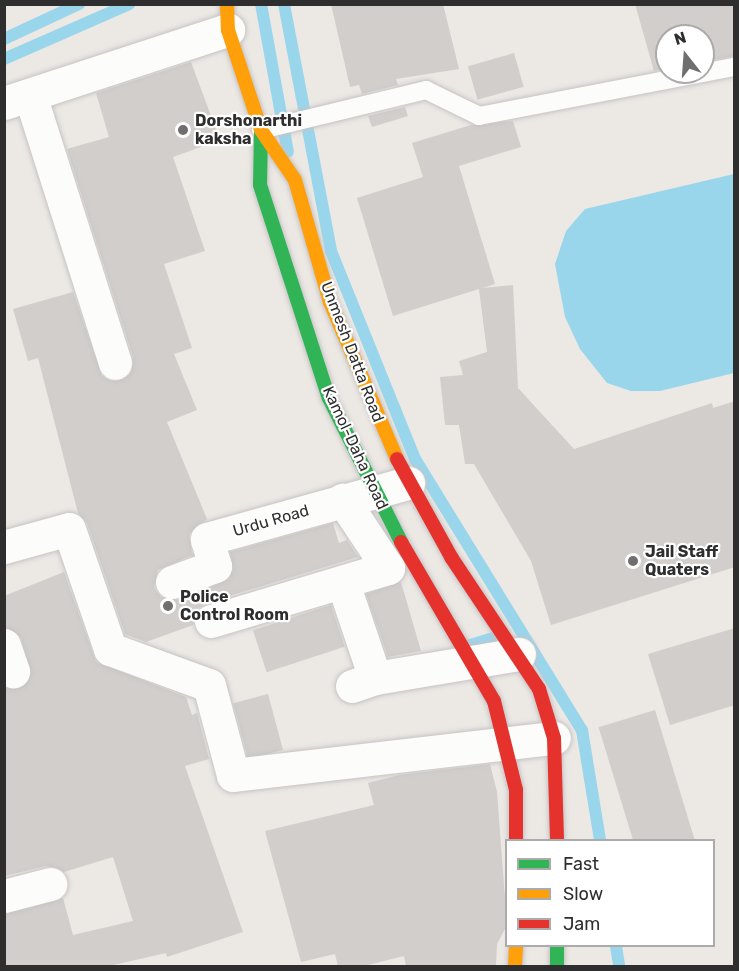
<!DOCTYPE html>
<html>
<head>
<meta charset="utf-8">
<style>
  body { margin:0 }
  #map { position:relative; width:739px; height:971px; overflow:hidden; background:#ece8e4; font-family:Rubik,sans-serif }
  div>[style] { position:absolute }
  .water>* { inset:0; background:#99d6ec }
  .stream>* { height:12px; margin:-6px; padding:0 6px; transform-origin:6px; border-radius:6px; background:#99d6ec }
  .building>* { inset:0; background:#d1cecb; transform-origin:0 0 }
  .roads { filter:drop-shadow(0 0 2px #c5c4c5) drop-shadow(0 0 2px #c5c4c5) }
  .lane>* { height:18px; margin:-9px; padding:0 9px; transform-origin:9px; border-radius:9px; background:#fcfcfb }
  .street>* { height:33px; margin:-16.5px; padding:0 16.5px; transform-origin:16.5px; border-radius:16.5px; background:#fcfcfb }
  .fast>* { height:14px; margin:-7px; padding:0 7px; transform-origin:7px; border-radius:7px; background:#30b455 }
  .slow>* { height:14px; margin:-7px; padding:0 7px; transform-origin:7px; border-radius:7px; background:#ff9f0a }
  .jam>* { height:14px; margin:-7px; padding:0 7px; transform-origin:7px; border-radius:7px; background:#e5322d }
  .dots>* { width:16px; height:16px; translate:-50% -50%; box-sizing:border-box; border:3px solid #fff; border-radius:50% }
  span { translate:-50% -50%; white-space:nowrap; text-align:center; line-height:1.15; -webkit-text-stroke:4.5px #fff; paint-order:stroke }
  .poi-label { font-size:16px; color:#2e2e2e; font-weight:700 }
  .left { translate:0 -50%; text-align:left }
  .street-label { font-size:16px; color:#2e2e2e }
  .frame { position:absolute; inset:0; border:6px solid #2e2e2e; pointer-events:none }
  .legend { position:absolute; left:505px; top:839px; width:210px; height:108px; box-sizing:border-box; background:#fff; border:2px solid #ababab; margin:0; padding:8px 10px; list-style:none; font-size:18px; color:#2e2e2e }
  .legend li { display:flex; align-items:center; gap:12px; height:30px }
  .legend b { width:30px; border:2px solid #ababab }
  .north { position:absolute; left:655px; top:24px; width:60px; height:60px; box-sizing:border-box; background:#fff; border:2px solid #ababab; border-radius:50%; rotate:343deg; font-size:16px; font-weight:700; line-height:24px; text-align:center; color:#2e2e2e }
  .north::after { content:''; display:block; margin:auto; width:21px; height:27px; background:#706f6e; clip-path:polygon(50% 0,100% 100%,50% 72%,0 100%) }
</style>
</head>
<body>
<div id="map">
  <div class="water">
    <div style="clip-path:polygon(734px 174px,734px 373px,660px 391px,631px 391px,607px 383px,580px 349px,565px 317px,555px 264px,566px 231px,585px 209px)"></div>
  </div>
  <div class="stream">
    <div style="left:261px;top:4px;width:150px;rotate:79.7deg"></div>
    <div style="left:284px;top:4px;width:251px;rotate:79.2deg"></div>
    <div style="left:331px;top:251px;width:224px;rotate:68deg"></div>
    <div style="left:415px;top:459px;width:318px;rotate:58.4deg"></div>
    <div style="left:582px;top:730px;width:111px;rotate:80.7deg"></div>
    <div style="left:4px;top:39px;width:83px;rotate:-25deg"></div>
    <div style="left:4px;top:59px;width:137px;rotate:-23.7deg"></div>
    <div style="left:464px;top:647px;width:34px;rotate:-17deg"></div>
    <div style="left:616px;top:946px;width:20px;rotate:81deg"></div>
  </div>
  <div class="building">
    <div style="clip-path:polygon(331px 4px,443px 4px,459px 69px,396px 79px,398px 85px,362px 94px,359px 85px,350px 87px)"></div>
    <div style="clip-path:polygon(635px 4px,735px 4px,735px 56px,703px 62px,703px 36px,667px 36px,667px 68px,654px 71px)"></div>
    <div style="left:514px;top:53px;width:35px;height:48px;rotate:74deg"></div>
    <div style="clip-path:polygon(191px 62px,220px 140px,173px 157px,205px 251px,164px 264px,192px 348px,174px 354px,197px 410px,167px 422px,207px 519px,189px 534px,192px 555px,158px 570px,154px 588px,161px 597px,179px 600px,229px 579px,233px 569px,230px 552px,333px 523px,339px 543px,347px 540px,358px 557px,206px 603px,197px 609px,193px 625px,146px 642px,125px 634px,87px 523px,78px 513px,38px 358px,28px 361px,13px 309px,73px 292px,102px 376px,112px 381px,129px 375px,133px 357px,67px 149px,109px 137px,96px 93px)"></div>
    <div style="clip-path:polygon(405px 107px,408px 116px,372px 127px,368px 116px)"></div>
    <div style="clip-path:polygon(513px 121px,521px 147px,459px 166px,495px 284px,482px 288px,513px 285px,518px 388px,574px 449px,712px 403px,713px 408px,735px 401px,735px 567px,551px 625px,531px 561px,474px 464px,465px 464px,459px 425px,445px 425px,440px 377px,463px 375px,459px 361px,487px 352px,479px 289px,393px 316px,357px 198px,423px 177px,412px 143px,471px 125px)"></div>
    <div style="clip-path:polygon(64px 572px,96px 662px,186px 697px,192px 715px,197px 713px,209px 759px,185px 766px,243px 932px,167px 957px,166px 953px,109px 966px,4px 966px,4px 914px,63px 898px,73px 935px,133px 921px,113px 857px,64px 872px,46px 866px,4px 876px,4px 687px,20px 688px,31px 674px,21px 638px,4px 627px,4px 596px)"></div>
    <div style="clip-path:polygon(401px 582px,421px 651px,388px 657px,366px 594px)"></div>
    <div style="left:331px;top:605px;width:44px;height:82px;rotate:72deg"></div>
    <div style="clip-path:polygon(735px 628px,735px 705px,670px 725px,648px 654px)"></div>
    <div style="left:268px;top:694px;width:58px;height:36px;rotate:75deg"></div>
    <div style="left:655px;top:710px;width:136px;height:59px;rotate:73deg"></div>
    <div style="clip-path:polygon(490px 764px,497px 792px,507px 925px,497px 944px,496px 966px,406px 966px,404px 956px,364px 966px,338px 966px,335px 954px,301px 962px,265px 831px,374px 805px,368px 783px,399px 775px)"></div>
  </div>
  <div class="roads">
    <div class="lane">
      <div style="left:261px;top:130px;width:170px;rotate:-13.6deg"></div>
      <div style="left:426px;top:90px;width:59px;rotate:26.1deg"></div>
      <div style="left:479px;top:116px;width:260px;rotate:-10.9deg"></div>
    </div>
    <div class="street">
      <div style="left:31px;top:98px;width:278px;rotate:72.4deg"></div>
      <div style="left:4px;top:103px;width:236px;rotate:-18.1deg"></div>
      <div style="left:4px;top:547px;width:67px;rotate:-15.5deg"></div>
      <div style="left:69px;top:529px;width:127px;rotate:71.1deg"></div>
      <div style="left:110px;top:649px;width:105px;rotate:20deg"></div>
      <div style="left:209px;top:685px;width:93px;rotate:75.1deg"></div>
      <div style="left:233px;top:775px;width:323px;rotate:-6.6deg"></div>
      <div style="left:172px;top:582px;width:46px;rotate:-20.4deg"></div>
      <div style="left:215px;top:566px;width:28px;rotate:-107deg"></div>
      <div style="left:207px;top:539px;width:209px;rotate:-15.6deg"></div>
      <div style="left:343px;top:583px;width:100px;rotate:71.4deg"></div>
      <div style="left:211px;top:621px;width:185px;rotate:-16.7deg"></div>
      <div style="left:388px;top:568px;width:82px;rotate:-123.5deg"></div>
      <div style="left:4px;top:645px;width:28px;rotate:71deg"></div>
      <div style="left:352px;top:686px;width:24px;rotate:-19deg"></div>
      <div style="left:375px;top:678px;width:146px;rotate:-9.5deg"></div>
      <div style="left:4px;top:896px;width:48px;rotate:-14.6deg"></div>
    </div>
    <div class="fast">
      <div style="left:261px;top:130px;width:55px;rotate:91deg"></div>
      <div style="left:260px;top:185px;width:224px;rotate:72.1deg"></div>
      <div style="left:329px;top:398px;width:161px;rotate:63.4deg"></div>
      <div style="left:557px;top:946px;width:20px;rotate:90deg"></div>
    </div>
    <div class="slow">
      <div style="left:227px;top:4px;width:26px;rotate:88deg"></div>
      <div style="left:228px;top:30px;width:105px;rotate:71.7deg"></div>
      <div style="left:261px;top:130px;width:60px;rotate:55.8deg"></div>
      <div style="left:295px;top:180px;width:127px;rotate:74deg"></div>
      <div style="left:330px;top:302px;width:171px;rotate:66.9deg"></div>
      <div style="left:515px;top:966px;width:20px;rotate:-87deg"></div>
    </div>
    <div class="jam">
      <div style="left:397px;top:459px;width:112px;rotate:61.1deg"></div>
      <div style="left:451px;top:557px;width:159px;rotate:56.3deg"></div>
      <div style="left:539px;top:689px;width:51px;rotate:73deg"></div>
      <div style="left:554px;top:738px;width:102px;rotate:88.3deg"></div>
      <div style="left:401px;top:542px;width:184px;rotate:59.7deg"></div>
      <div style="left:494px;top:701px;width:92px;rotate:76.1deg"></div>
      <div style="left:516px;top:790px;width:50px;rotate:90deg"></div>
    </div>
  </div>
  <div class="dots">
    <div style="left:183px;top:130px;background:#706f6e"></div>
    <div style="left:633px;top:561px;background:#706f6e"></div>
    <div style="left:168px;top:606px;background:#706f6e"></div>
  </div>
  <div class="poi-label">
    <span class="left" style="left:195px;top:130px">Dorshonarthi<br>kaksha</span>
    <span class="left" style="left:645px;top:561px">Jail Staff<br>Quaters</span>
    <span class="left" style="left:180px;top:606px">Police<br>Control Room</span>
  </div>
  <div class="street-label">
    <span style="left:352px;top:352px;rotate:69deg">Unmesh Datta Road</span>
    <span style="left:355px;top:448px;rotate:65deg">Kamol-Daha Road</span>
    <span style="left:271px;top:521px;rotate:-16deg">Urdu Road</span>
  </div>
  <div class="frame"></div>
  <ul class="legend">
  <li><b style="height:8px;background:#30b455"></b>Fast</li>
  <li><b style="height:8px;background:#ff9f0a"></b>Slow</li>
  <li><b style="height:8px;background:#e5322d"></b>Jam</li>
  </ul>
  <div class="north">N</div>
</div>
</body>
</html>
